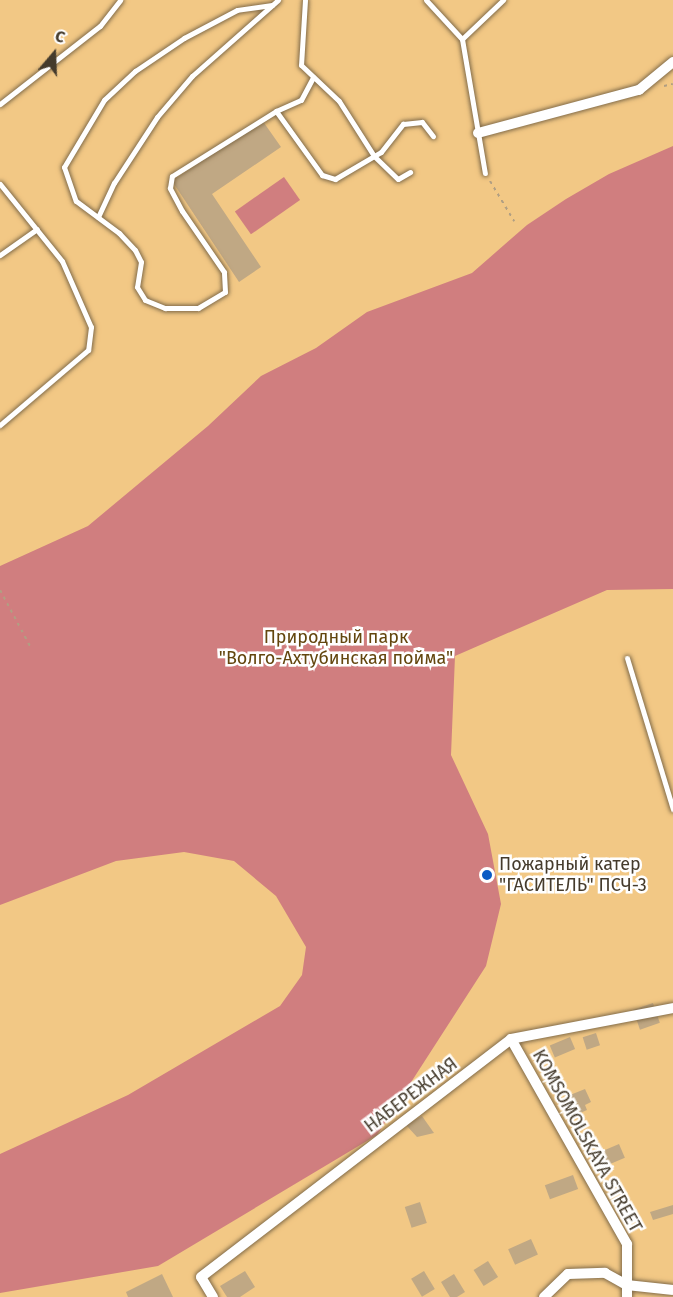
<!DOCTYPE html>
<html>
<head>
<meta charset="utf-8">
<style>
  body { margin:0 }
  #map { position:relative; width:673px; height:1297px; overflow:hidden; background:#fee6bf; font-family:"Fira Sans",sans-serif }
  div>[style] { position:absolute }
  .green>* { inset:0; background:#f2c885; transform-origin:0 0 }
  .water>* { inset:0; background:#d07e7f; transform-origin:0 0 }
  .building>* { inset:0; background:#c0a884; transform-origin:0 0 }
  .path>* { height:2px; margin-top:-1px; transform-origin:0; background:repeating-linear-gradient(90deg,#b19f82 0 3px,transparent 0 7.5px) }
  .roads { filter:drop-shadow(0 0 2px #826c4a) drop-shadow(0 0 2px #826c4a) }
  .lane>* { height:5px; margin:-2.5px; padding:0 2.5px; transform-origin:2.5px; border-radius:2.5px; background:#fff }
  .street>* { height:10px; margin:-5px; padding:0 5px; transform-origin:5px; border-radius:5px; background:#fff }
  .dots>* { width:16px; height:16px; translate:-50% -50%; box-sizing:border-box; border:3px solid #fff; border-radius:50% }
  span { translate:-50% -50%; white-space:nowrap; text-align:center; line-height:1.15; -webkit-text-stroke:5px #fff; paint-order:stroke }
  .park-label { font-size:18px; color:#63460e }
  .poi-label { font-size:18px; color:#453b2c }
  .left { translate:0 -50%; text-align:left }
  .street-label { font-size:18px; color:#453b2c }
  .north { position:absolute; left:24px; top:24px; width:60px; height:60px; -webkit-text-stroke:4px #fff; paint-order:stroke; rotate:19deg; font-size:16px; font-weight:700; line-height:24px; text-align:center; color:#453b2c }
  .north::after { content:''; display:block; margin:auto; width:21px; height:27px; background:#453b2c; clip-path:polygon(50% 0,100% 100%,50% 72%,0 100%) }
</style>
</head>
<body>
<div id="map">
  <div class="green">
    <div style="left:0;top:0;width:673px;height:1297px"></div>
  </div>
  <div class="water">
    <div style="clip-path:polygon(673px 146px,673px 589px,607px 590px,455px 656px,451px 755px,488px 834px,501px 904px,486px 966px,377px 1135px,158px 1266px,0 1293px,0 1154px,128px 1095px,280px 1006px,302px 975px,306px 947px,276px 896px,234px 861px,184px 852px,116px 861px,0 905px,0 566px,88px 526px,208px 426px,261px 376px,316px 348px,367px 312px,472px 273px,527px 225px,566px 199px,609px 174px)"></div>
    <div style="left:284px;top:177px;width:28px;height:60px;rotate:55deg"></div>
  </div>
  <div class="building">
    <div style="clip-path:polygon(262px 120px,281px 147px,212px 194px,261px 267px,239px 282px,172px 181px)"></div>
    <div style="left:653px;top:1003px;width:21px;height:21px;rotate:71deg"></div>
    <div style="left:596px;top:1033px;width:13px;height:14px;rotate:72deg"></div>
    <div style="left:570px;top:1037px;width:13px;height:22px;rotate:67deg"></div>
    <div style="clip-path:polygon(585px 1089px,591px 1102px,585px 1105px,587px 1110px,578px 1114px,570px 1095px)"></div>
    <div style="clip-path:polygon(422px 1116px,434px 1133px,417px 1137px,406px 1125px)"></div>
    <div style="left:619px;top:1144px;width:15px;height:21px;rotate:67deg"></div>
    <div style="left:573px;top:1175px;width:15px;height:30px;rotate:70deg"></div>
    <div style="left:420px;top:1202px;width:22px;height:16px;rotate:72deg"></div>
    <div style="clip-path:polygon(673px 1205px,673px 1214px,653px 1220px,650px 1212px)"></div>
    <div style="left:531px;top:1239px;width:17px;height:25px;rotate:66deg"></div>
    <div style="left:488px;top:1261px;width:19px;height:17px;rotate:58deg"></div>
    <div style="clip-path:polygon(245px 1271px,255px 1287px,240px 1297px,227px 1297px,220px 1286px)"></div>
    <div style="left:424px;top:1271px;width:21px;height:15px;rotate:59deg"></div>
    <div style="clip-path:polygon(162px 1274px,173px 1297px,128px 1297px,126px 1292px)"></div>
    <div style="clip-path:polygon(454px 1274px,465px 1292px,457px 1297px,450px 1297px,441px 1282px)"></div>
  </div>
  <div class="path">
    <div style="left:664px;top:86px;width:9px;rotate:-13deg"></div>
    <div style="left:490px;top:181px;width:47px;rotate:59deg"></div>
    <div style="left:0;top:590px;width:64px;rotate:61.8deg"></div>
  </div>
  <div class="roads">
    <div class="lane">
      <div style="left:305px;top:0;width:65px;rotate:93.5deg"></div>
      <div style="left:301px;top:65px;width:52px;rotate:43.5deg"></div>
      <div style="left:339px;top:101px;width:65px;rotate:57.5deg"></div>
      <div style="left:374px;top:156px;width:33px;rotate:44deg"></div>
      <div style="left:398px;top:179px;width:14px;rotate:-30deg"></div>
      <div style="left:426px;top:0;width:53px;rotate:47.3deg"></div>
      <div style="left:462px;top:39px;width:57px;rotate:-43.6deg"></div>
      <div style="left:272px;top:5px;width:35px;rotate:172deg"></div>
      <div style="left:237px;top:10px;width:60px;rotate:152.2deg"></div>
      <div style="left:184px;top:38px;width:59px;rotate:146deg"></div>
      <div style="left:135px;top:71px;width:42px;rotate:136.9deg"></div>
      <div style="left:104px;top:100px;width:78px;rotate:120.8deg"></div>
      <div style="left:64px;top:167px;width:36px;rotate:71deg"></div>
      <div style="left:76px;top:201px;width:54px;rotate:36.7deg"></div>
      <div style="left:119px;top:233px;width:23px;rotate:47deg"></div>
      <div style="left:135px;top:250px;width:13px;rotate:63deg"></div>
      <div style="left:141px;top:262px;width:25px;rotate:99deg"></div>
      <div style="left:137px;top:287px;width:15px;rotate:58deg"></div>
      <div style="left:145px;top:300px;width:22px;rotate:22deg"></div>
      <div style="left:165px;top:308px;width:33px"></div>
      <div style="left:198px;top:308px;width:31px;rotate:-31deg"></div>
      <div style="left:225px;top:292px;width:20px;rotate:-93deg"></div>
      <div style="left:224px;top:272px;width:74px;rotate:-124.5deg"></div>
      <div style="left:182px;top:211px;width:26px;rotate:-118deg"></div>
      <div style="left:170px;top:188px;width:12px;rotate:-81deg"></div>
      <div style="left:172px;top:176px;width:123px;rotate:-32deg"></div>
      <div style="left:276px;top:111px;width:79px;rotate:54.3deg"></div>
      <div style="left:322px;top:175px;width:14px;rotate:17deg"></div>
      <div style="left:335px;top:179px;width:53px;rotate:-30.4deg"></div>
      <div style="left:381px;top:152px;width:36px;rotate:-52deg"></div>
      <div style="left:403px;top:124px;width:19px;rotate:-6deg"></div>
      <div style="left:422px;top:122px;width:18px;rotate:52deg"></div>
      <div style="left:462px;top:39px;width:136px;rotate:80.3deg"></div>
      <div style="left:0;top:104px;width:127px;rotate:-38deg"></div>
      <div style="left:100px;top:26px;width:33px;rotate:-52deg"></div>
      <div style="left:276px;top:111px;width:27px;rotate:-24deg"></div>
      <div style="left:301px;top:100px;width:26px;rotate:-62deg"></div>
      <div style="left:0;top:184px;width:99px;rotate:51.2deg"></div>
      <div style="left:62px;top:261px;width:72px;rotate:66.3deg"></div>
      <div style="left:91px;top:327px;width:23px;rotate:97deg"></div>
      <div style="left:88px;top:350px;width:116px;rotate:139.6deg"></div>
      <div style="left:98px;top:217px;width:38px;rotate:-65deg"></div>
      <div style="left:114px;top:183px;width:79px;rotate:-56.9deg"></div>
      <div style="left:157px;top:117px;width:54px;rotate:-49.5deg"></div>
      <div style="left:192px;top:76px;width:115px;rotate:-41.5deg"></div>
      <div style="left:0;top:255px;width:45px;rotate:-35.1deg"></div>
      <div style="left:627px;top:658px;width:158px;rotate:73.1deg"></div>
    </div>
    <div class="street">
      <div style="left:478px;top:133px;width:167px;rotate:-15deg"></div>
      <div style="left:639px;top:90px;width:44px;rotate:-39.5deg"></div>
      <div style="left:511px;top:1039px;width:236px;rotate:60.5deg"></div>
      <div style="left:627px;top:1244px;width:53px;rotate:90deg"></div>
      <div style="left:213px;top:1297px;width:23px;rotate:-121deg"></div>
      <div style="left:201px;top:1277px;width:391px;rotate:-37.5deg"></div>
      <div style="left:511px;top:1039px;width:165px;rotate:-10.8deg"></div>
      <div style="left:544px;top:1297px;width:33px;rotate:-44deg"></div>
      <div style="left:568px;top:1274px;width:37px;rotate:-2deg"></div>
      <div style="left:605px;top:1273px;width:25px;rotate:29deg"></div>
      <div style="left:627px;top:1285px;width:46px;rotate:6.2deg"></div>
    </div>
  </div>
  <div class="dots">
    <div style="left:487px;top:875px;background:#0a5ac4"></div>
  </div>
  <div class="park-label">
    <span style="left:336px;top:648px">Природный парк<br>"Волго-Ахтубинская пойма"</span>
  </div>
  <div class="poi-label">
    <span class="left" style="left:499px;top:875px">Пожарный катер<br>"ГАСИТЕЛЬ" ПСЧ-3</span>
  </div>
  <div class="street-label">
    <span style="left:411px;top:1095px;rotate:-37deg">НАБЕРЕЖНАЯ</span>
    <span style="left:587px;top:1141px;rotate:61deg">KOMSOMOLSKAYA STREET</span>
  </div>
  <div class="north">С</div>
</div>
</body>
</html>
